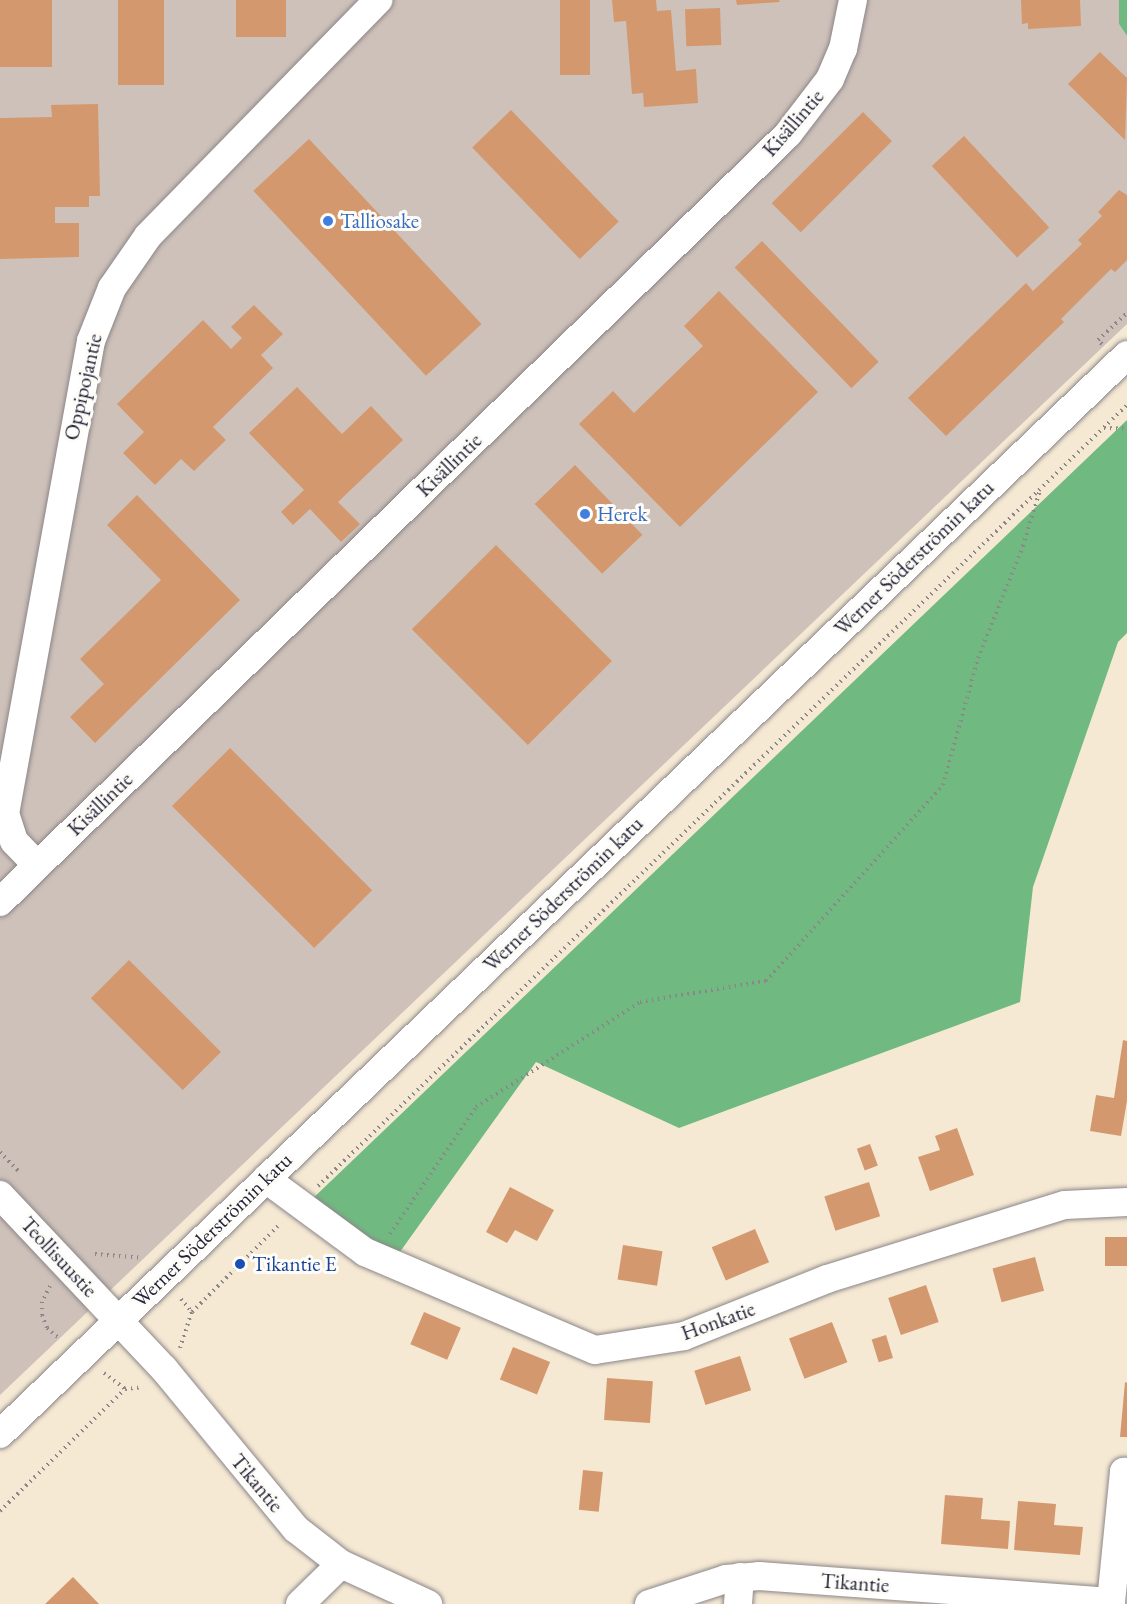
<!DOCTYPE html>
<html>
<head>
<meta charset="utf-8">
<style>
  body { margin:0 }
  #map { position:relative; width:1127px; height:1604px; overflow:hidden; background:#f5e9d4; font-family:"EB Garamond",serif }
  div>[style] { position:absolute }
  .industrial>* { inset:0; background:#cec1ba }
  .forest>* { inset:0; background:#70ba81 }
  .building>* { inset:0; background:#d4986e; transform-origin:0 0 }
  .path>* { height:4px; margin-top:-2px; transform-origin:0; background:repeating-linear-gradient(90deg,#8c8688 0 1.5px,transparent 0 6px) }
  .roads { filter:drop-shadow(0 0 2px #8c8688) drop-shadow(0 0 2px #8c8688) }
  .minor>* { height:28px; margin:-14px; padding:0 14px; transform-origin:14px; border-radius:14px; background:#fff }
  .dots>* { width:16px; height:16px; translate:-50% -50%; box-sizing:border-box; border:3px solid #fdfcf7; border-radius:50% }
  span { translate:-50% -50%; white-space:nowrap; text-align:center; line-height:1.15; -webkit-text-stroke:6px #fdfcf7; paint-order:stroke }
  .street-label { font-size:21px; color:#22223b }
  .shop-label { font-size:21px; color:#366cbe }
  .left { translate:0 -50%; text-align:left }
  .transit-label { font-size:21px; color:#164399 }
</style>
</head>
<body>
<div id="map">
  <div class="industrial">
    <div style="clip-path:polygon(0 0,1119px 0,1119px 24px,1127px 36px,1127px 324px,0 1395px)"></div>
  </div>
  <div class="forest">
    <div style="clip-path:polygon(1119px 0,1127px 0,1127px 36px,1119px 24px)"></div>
    <div style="clip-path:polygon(1127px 420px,1127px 633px,1118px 642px,1033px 887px,1020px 1002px,679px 1128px,536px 1062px,397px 1256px,308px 1203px)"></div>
  </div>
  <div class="building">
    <div style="left:0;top:0;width:52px;height:67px"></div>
    <div style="left:118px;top:0;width:46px;height:85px"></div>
    <div style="left:236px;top:0;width:50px;height:37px"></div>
    <div style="left:560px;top:0;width:30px;height:75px"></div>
    <div style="clip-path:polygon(612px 0,656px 0,657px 11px,671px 10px,676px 71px,696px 69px,698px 103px,644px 107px,643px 93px,632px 94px,626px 21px,614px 22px)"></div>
    <div style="clip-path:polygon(736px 0,779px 0,780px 2px,737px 5px)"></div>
    <div style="clip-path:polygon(1021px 0,1080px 0,1081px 26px,1028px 29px,1028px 23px,1022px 24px)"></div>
    <div style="left:720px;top:8px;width:37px;height:35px;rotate:88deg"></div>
    <div style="clip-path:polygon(1100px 52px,1127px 78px,1125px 140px,1068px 84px)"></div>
    <div style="clip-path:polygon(98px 104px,100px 196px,89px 196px,89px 207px,55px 207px,55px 223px,79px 223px,79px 257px,0 259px,0 118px,52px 117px,51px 105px)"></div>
    <div style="left:511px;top:110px;width:155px;height:54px;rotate:46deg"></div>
    <div style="left:863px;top:112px;width:41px;height:129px;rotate:45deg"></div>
    <div style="left:964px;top:136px;width:125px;height:44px;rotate:47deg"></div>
    <div style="left:309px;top:139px;width:253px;height:76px;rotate:47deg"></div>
    <div style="clip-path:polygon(1119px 190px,1127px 195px,1127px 260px,1115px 272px,1111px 269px,1061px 319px,1064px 322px,946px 436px,908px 398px,1026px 283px,1033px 291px,1082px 244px,1078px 240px,1102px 216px,1098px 212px)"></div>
    <div style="left:762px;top:241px;width:168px;height:38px;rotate:46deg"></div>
    <div style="clip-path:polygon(719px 291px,818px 392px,680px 527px,579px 424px,613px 391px,634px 413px,703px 346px,684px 326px)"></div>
    <div style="clip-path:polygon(254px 305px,283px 334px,261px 355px,273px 368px,213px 427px,226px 440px,194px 471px,181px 459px,155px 485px,123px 453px,144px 432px,117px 404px,203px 320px,231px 349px,242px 338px,231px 327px)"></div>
    <div style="clip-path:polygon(297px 387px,342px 434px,371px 406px,403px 440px,338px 502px,360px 524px,341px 542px,310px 509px,293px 525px,281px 512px,304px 490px,249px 433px)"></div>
    <div style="left:575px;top:465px;width:97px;height:56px;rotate:46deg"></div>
    <div style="clip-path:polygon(137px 495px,240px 600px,95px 743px,70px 717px,104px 684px,80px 659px,161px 580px,107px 525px)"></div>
    <div style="left:496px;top:545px;width:164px;height:119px;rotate:45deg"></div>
    <div style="left:230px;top:748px;width:201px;height:82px;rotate:45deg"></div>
    <div style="left:129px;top:960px;width:130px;height:54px;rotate:45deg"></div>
    <div style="clip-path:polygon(1123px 1040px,1127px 1041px,1127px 1101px,1121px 1136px,1090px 1131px,1096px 1095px,1114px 1098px)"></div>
    <div style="clip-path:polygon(957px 1128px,974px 1175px,930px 1191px,918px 1157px,940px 1150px,935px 1136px)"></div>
    <div style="left:870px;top:1144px;width:23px;height:14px;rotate:70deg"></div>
    <div style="left:869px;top:1182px;width:36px;height:47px;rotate:72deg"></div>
    <div style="clip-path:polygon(510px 1187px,554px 1210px,537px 1241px,515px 1230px,507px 1243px,486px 1232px)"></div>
    <div style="left:755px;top:1229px;width:36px;height:47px;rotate:67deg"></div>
    <div style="left:1127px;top:1237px;width:29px;height:22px;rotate:90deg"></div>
    <div style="left:623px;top:1245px;width:40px;height:35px;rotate:9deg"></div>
    <div style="left:1035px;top:1257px;width:35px;height:44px;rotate:75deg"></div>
    <div style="left:926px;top:1285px;width:39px;height:40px;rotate:71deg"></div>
    <div style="left:424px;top:1312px;width:40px;height:35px;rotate:23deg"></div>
    <div style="left:832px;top:1322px;width:43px;height:46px;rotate:69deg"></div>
    <div style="left:886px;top:1335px;width:24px;height:15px;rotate:73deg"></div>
    <div style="left:513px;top:1347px;width:40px;height:35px;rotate:22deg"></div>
    <div style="left:740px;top:1356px;width:36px;height:48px;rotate:72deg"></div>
    <div style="left:607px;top:1378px;width:46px;height:42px;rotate:4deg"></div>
    <div style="clip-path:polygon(1125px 1382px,1127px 1383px,1127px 1437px,1120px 1437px)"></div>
    <div style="left:583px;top:1470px;width:20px;height:40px;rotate:6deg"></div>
    <div style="clip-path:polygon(945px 1495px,983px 1498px,981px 1519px,1010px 1521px,1008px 1549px,941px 1544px)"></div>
    <div style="clip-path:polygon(1018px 1501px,1056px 1504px,1054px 1525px,1083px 1527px,1080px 1555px,1014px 1550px)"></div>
    <div style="clip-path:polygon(73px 1577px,99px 1604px,45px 1604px)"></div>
  </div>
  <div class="path">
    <div style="left:1102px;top:344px;width:6px;rotate:-135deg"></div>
    <div style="left:1098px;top:340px;width:40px;rotate:-43deg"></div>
    <div style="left:1104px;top:428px;width:23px;rotate:2deg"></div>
    <div style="left:0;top:1152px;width:29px;rotate:46deg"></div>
    <div style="left:318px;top:1186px;width:1124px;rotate:-43.99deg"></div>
    <div style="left:390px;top:1234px;width:153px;rotate:-55.9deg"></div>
    <div style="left:476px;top:1107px;width:195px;rotate:-32.6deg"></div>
    <div style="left:640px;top:1002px;width:128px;rotate:-9.5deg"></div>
    <div style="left:766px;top:981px;width:264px;rotate:-47.9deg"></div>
    <div style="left:943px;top:785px;width:132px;rotate:-74.6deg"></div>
    <div style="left:978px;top:658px;width:121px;rotate:-68.1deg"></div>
    <div style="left:1023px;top:546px;width:59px;rotate:-73.1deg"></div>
    <div style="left:95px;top:1254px;width:48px;rotate:4.8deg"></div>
    <div style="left:50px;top:1286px;width:18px;rotate:117deg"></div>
    <div style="left:42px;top:1302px;width:13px;rotate:90deg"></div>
    <div style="left:42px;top:1315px;width:14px;rotate:69deg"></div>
    <div style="left:47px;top:1328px;width:17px;rotate:40deg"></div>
    <div style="left:181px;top:1299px;width:17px;rotate:50deg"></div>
    <div style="left:180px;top:1348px;width:38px;rotate:-72deg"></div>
    <div style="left:192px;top:1312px;width:126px;rotate:-45deg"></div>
    <div style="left:104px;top:1373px;width:26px;rotate:37deg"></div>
    <div style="left:0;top:1511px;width:175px;rotate:-44.3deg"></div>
    <div style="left:125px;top:1389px;width:18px;rotate:-6deg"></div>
  </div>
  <div class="roads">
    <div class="minor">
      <div style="left:37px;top:865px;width:33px;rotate:-134deg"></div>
      <div style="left:14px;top:841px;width:28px;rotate:-108deg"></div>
      <div style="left:5px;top:814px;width:481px;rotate:-79.7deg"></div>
      <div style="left:91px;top:341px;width:57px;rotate:-68.4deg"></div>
      <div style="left:112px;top:288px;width:63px;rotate:-55.3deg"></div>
      <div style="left:148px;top:236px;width:330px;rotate:-45.7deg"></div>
      <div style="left:0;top:902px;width:1100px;rotate:-44.26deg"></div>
      <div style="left:788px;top:134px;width:69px;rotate:-52.6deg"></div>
      <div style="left:830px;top:79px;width:33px;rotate:-67deg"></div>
      <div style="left:843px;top:49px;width:50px;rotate:-78.5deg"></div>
      <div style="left:266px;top:1179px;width:123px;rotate:36.4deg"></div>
      <div style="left:365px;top:1252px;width:250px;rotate:23.1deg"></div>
      <div style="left:595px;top:1350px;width:90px;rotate:-8.9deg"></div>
      <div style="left:684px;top:1336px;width:154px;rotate:-21.7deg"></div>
      <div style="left:827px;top:1279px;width:249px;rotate:-17.3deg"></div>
      <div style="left:1065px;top:1205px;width:62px;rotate:-2.8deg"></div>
      <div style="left:0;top:1195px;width:239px;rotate:46.7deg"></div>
      <div style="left:164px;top:1369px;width:207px;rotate:50.5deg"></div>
      <div style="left:296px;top:1529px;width:57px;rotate:37.9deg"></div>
      <div style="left:341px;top:1564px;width:96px;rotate:24.7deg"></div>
      <div style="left:0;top:1434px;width:1560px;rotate:-43.75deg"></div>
      <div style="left:300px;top:1604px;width:57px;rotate:-44.3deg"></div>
      <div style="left:649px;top:1604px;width:81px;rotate:-18deg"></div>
      <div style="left:726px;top:1579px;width:33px;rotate:-5deg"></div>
      <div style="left:759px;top:1576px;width:353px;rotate:4.2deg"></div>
      <div style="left:1111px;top:1602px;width:131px;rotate:-84.3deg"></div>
      <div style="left:1124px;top:1472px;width:3px"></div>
      <div style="left:738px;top:1604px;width:27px;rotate:-86deg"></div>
    </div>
  </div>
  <div class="dots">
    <div style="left:328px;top:221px;background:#3f7fe0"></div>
    <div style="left:585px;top:514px;background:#3f7fe0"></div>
    <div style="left:240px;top:1264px;background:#1a4fb4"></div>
  </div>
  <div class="street-label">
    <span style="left:793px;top:123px;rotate:-49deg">Kisällintie</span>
    <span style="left:83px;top:387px;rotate:-77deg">Oppipojantie</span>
    <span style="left:449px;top:465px;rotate:-44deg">Kisällintie</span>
    <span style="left:914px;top:558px;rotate:-44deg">Werner Söderströmin katu</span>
    <span style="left:100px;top:804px;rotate:-44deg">Kisällintie</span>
    <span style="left:563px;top:894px;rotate:-44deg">Werner Söderströmin katu</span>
    <span style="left:212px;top:1230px;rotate:-44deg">Werner Söderströmin katu</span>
    <span style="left:59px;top:1257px;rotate:47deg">Teollisuustie</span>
    <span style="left:718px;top:1321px;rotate:-20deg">Honkatie</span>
    <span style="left:257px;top:1483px;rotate:50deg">Tikantie</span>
    <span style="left:855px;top:1583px;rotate:4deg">Tikantie</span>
  </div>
  <div class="shop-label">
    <span class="left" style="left:340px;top:221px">Talliosake</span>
    <span class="left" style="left:597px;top:514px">Herek</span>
  </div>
  <div class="transit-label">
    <span class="left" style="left:252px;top:1264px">Tikantie E</span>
  </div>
</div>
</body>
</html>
